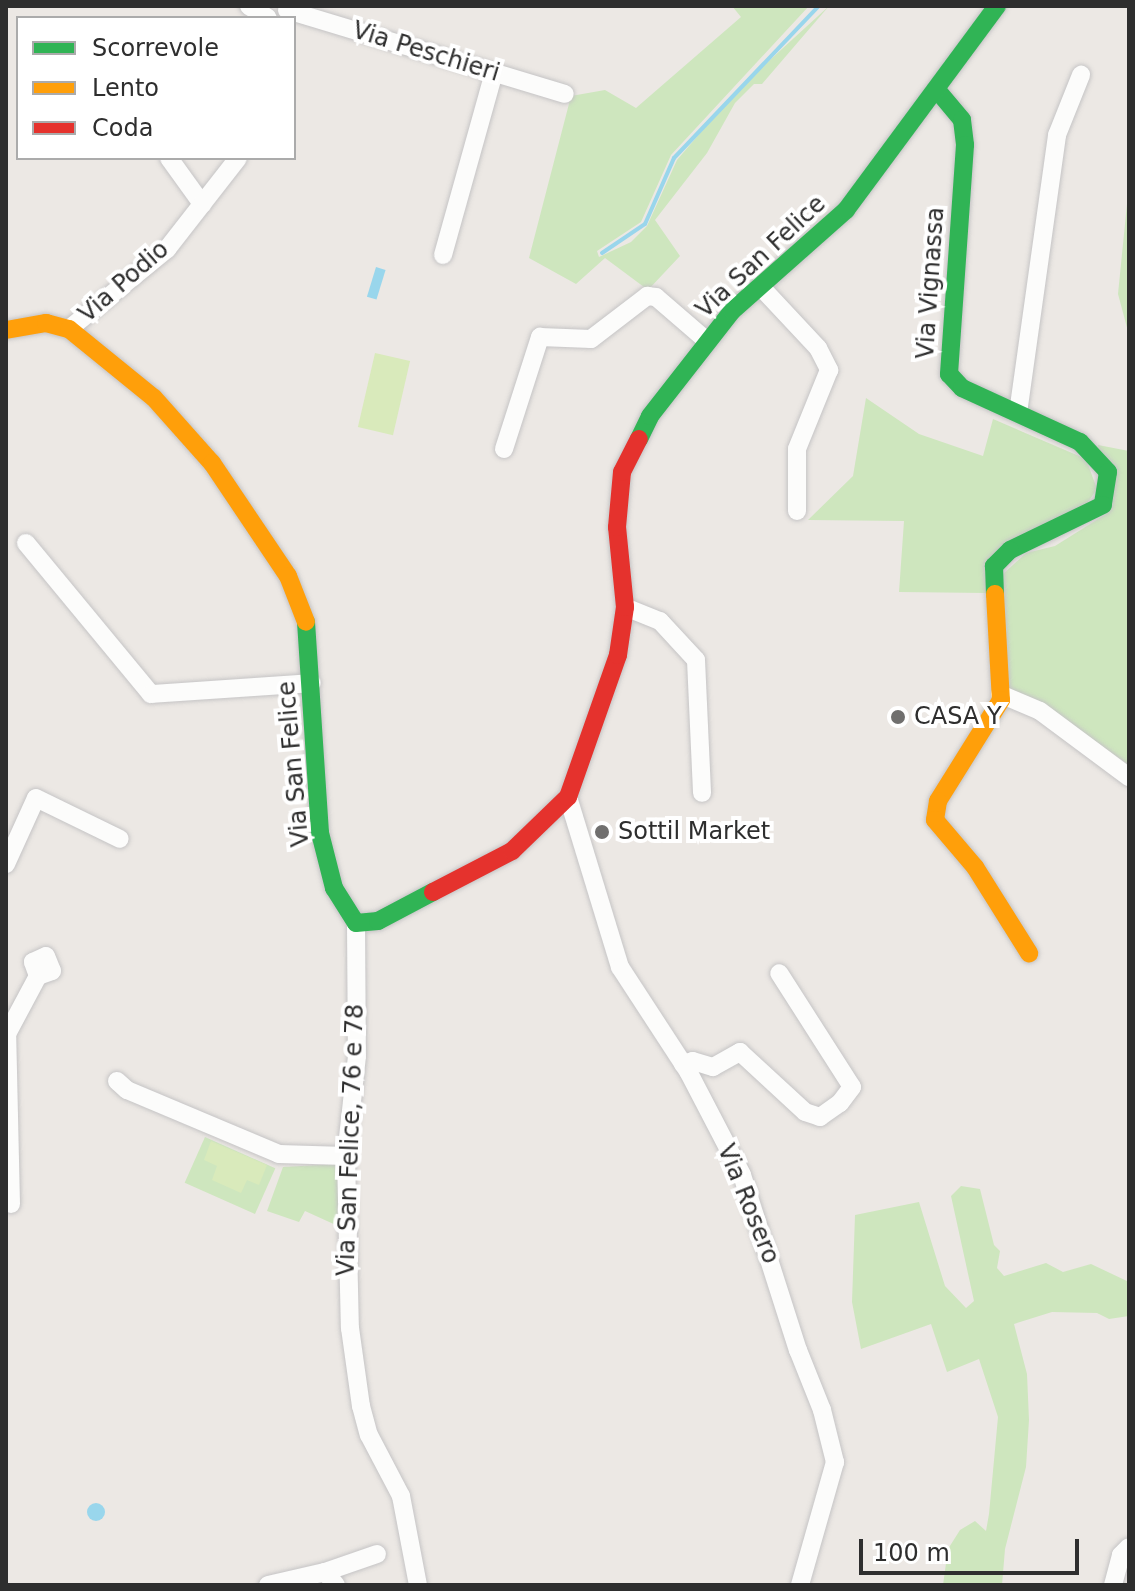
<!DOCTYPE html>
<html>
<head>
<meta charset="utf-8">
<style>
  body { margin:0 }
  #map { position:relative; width:1135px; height:1591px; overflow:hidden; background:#ece8e4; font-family:"DejaVu Sans",sans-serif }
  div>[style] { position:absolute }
  .green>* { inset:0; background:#cee6be; transform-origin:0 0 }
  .pitch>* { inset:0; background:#d9eabb; transform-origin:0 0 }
  .water>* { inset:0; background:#99d6ec; transform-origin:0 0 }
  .round { border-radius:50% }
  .stream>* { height:4px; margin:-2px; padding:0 2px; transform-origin:2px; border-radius:2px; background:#99d6ec }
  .roads { filter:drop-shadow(0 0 2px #c5c4c5) drop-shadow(0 0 2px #c5c4c5) }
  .street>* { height:18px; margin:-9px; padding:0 9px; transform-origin:9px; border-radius:9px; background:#fcfcfb }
  .fast>* { height:18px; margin:-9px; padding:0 9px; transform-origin:9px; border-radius:9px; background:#30b455 }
  .slow>* { height:18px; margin:-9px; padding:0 9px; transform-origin:9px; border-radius:9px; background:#ff9f0a }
  .jam>* { height:18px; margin:-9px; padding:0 9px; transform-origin:9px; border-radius:9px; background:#e5322d }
  .dots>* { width:22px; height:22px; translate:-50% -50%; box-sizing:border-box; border:4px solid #fff; border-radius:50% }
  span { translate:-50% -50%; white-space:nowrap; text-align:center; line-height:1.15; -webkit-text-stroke:8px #fff; paint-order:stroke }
  .street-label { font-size:24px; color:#2e2e2e }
  .poi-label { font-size:24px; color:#2e2e2e }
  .left { translate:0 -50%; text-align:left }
  .frame { position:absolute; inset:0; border:8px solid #2e2e2e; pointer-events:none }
  .legend { position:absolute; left:16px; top:16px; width:280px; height:144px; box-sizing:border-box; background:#fff; border:2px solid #ababab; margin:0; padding:10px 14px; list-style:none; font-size:24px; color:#2e2e2e }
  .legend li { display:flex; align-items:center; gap:16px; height:40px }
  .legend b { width:40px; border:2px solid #ababab }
  .scale { position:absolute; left:859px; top:1539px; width:220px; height:36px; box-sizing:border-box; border:4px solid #2e2e2e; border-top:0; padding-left:10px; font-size:24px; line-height:28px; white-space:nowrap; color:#2e2e2e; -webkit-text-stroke:6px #fff; paint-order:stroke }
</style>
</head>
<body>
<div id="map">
  <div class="green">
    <div style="clip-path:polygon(732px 6px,809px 6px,671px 155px,641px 222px,597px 251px,599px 257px,631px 242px,647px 226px,677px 160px,736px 91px,829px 6px,762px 84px,754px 84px,735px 103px,707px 153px,655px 220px,680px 256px,648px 290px,605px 258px,576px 284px,529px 258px,571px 96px,605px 90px,636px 108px,741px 17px)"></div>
    <div style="clip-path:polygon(1129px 184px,1129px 335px,1118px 294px)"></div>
    <div style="clip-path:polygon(866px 398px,919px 434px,983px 456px,993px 419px,1086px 459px,1097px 489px,1088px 502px,1006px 544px,986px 593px,899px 592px,904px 521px,808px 520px,853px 476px)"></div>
    <div style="clip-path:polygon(1098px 445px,1129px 451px,1129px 765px,1039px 702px,1004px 690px,1002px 575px,1026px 553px,1055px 546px,1106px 514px)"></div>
    <div style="left:205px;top:1137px;width:77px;height:50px;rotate:24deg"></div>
    <div style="clip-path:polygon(338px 1164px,338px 1226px,305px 1211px,299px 1222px,267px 1211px,283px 1167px)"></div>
    <div style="clip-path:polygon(961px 1186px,980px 1189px,994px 1245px,1000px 1251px,997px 1268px,1004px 1276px,1046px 1263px,1063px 1272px,1091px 1264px,1129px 1282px,1129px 1316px,1109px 1319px,1097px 1313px,1052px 1312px,1014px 1324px,1027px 1374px,1029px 1420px,1026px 1467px,1005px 1549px,1002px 1585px,943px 1585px,948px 1549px,960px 1530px,975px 1521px,986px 1531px,989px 1514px,998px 1417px,979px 1359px,947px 1372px,931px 1324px,861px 1349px,852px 1302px,855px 1215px,919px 1202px,945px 1286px,966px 1308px,974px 1301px,951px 1196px)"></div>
  </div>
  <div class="pitch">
    <div style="left:375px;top:353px;width:36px;height:76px;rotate:13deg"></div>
    <div style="clip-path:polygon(211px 1141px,267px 1165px,259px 1185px,247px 1180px,241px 1193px,212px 1180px,217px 1166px,204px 1160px)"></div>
  </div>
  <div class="water">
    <div style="left:376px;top:267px;width:10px;height:31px;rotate:17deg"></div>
    <div class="round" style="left:87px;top:1503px;width:18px;height:18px"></div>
  </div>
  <div class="stream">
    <div style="left:602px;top:253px;width:52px;rotate:-34deg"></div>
    <div style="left:645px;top:224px;width:72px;rotate:-66.3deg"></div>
    <div style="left:674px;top:158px;width:210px;rotate:-46.4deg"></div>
  </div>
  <div class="roads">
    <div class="street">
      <div style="left:249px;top:6px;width:22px;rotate:32deg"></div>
      <div style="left:287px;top:10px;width:290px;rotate:16.8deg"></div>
      <div style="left:169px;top:158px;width:57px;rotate:54.3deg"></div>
      <div style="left:443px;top:255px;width:190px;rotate:-74.4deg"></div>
      <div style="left:760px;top:286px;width:85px;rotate:46.9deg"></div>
      <div style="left:818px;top:348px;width:25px;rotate:63deg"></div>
      <div style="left:829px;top:370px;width:85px;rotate:112.1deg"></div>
      <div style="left:797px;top:449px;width:62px;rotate:90deg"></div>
      <div style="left:69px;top:329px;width:127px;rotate:-39.2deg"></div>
      <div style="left:167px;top:249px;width:115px;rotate:-52deg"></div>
      <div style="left:1018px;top:413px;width:281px;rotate:-82deg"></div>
      <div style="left:1057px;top:135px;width:65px;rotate:-68.2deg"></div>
      <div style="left:504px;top:449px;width:118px;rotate:-72.2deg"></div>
      <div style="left:540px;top:337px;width:51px;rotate:2.2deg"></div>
      <div style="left:591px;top:339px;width:71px;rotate:-37.5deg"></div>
      <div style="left:647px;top:296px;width:9px;rotate:6deg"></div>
      <div style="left:656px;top:297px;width:67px;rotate:40.8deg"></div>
      <div style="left:26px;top:543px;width:196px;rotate:50.4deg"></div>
      <div style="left:151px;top:694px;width:161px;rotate:-3.9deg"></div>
      <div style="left:625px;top:607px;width:38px;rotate:22deg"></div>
      <div style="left:660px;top:621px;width:53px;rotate:47.3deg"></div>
      <div style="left:696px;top:660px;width:133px;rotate:87.4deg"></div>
      <div style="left:1000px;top:694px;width:43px;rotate:23deg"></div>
      <div style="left:1040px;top:711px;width:111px;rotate:36.6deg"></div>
      <div style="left:568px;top:797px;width:178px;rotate:73deg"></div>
      <div style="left:620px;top:967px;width:126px;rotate:56.9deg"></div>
      <div style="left:689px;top:1073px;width:115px;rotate:62.5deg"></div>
      <div style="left:742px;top:1175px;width:184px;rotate:72.3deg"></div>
      <div style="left:798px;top:1350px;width:65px;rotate:68.2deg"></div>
      <div style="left:822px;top:1410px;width:54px;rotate:76deg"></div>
      <div style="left:835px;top:1462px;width:128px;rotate:105.9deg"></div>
      <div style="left:6px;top:864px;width:72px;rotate:-65.6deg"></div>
      <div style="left:36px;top:798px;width:93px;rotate:26deg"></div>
      <div style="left:356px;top:923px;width:133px;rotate:89.6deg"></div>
      <div style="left:357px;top:1056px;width:101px;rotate:96.3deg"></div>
      <div style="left:346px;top:1156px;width:172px;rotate:88.7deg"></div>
      <div style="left:350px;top:1328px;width:79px;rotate:82deg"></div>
      <div style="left:361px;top:1406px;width:30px;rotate:75deg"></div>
      <div style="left:369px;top:1435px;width:69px;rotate:62.3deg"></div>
      <div style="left:401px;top:1496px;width:91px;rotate:79.2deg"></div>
      <div style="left:683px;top:1064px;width:10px;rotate:-17deg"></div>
      <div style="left:693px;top:1061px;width:21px;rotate:17deg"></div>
      <div style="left:713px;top:1067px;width:31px;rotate:-29deg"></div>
      <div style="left:740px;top:1052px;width:88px;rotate:42.7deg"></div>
      <div style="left:805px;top:1112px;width:16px;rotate:18deg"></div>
      <div style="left:820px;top:1117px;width:24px;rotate:-35deg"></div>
      <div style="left:840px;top:1103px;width:20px;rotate:-53deg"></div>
      <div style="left:852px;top:1087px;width:135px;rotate:-122.6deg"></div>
      <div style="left:117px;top:1081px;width:13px;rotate:42deg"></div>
      <div style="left:127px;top:1090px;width:165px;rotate:22.8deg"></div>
      <div style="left:279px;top:1154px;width:67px;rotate:1.7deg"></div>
      <div style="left:11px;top:1204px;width:170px;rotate:-91.3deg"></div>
      <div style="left:7px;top:1034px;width:66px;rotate:-61.9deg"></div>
      <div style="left:38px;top:976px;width:15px;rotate:-110deg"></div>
      <div style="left:33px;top:962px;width:14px;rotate:-25deg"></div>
      <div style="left:46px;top:956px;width:16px;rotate:68deg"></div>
      <div style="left:52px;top:971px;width:15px;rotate:160deg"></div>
      <div style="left:325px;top:1572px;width:55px;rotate:-19.1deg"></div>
      <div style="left:268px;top:1585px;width:58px;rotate:-12.8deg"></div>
      <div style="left:325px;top:1572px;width:17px;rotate:50deg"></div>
      <div style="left:1113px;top:1585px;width:31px;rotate:-75deg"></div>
      <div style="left:1121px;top:1555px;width:11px;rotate:-45deg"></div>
    </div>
    <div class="fast">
      <div style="left:937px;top:90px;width:39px;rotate:50deg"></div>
      <div style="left:962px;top:120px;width:25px;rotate:83deg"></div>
      <div style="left:965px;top:145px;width:230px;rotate:94deg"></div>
      <div style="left:949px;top:374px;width:19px;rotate:47deg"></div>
      <div style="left:962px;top:388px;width:130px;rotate:24.6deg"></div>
      <div style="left:1080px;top:442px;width:41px;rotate:47deg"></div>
      <div style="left:1108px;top:472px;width:33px;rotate:99deg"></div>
      <div style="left:1103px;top:505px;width:103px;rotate:154.2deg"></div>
      <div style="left:1010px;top:550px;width:23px;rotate:135deg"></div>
      <div style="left:994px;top:566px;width:28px;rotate:88deg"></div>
      <div style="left:639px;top:439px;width:25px;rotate:-64deg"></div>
      <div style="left:650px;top:416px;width:133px;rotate:-52deg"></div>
      <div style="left:732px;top:311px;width:152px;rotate:-41.5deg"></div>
      <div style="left:846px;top:210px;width:254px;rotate:-53.5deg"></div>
      <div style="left:306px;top:622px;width:211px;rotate:86.2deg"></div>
      <div style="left:320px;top:833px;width:57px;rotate:75.7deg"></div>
      <div style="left:334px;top:888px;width:41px;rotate:57.8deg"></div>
      <div style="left:356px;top:923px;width:22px;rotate:-5deg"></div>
      <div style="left:378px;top:921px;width:62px;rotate:-27.8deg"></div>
    </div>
    <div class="slow">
      <div style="left:6px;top:330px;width:41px;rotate:-9.9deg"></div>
      <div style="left:46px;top:323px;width:24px;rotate:15deg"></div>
      <div style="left:69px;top:329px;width:109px;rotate:39.1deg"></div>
      <div style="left:154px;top:398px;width:87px;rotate:48.3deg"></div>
      <div style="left:212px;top:463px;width:136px;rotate:56.1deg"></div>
      <div style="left:288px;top:576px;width:49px;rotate:68.6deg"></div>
      <div style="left:995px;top:594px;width:106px;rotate:86.8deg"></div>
      <div style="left:1001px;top:700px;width:119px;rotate:122deg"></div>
      <div style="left:938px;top:801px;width:19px;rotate:99deg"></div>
      <div style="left:935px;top:820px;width:62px;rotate:49.6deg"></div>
      <div style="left:975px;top:867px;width:102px;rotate:57.9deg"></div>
    </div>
    <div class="jam">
      <div style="left:433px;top:892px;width:89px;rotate:-27.4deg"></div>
      <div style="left:512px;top:851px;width:78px;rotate:-44deg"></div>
      <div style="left:568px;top:797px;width:151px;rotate:-70.6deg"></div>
      <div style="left:618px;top:655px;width:49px;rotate:-81.7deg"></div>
      <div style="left:625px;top:607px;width:80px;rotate:-95.7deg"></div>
      <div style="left:617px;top:527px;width:55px;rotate:-84.8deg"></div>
      <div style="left:622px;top:472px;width:37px;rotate:-63deg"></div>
    </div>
  </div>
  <div class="dots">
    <div style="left:898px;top:717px;background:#706f6e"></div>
    <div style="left:602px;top:832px;background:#706f6e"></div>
  </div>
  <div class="street-label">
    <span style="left:426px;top:52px;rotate:17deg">Via Peschieri</span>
    <span style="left:761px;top:257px;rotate:-43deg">Via San Felice</span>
    <span style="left:124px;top:282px;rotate:-41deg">Via Podio</span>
    <span style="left:931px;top:283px;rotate:-86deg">Via Vignassa</span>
    <span style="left:294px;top:764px;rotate:-95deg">Via San Felice</span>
    <span style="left:351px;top:1140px;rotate:-88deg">Via San Felice, 76 e 78</span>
    <span style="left:748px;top:1204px;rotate:68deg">Via Rosero</span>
  </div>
  <div class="poi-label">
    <span class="left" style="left:914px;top:717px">CASA Y</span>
    <span class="left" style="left:618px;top:832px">Sottil Market</span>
  </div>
  <div class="frame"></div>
  <ul class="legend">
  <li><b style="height:10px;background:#30b455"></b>Scorrevole</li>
  <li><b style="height:10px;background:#ff9f0a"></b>Lento</li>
  <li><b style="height:10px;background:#e5322d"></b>Coda</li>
  </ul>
  <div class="scale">100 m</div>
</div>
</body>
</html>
